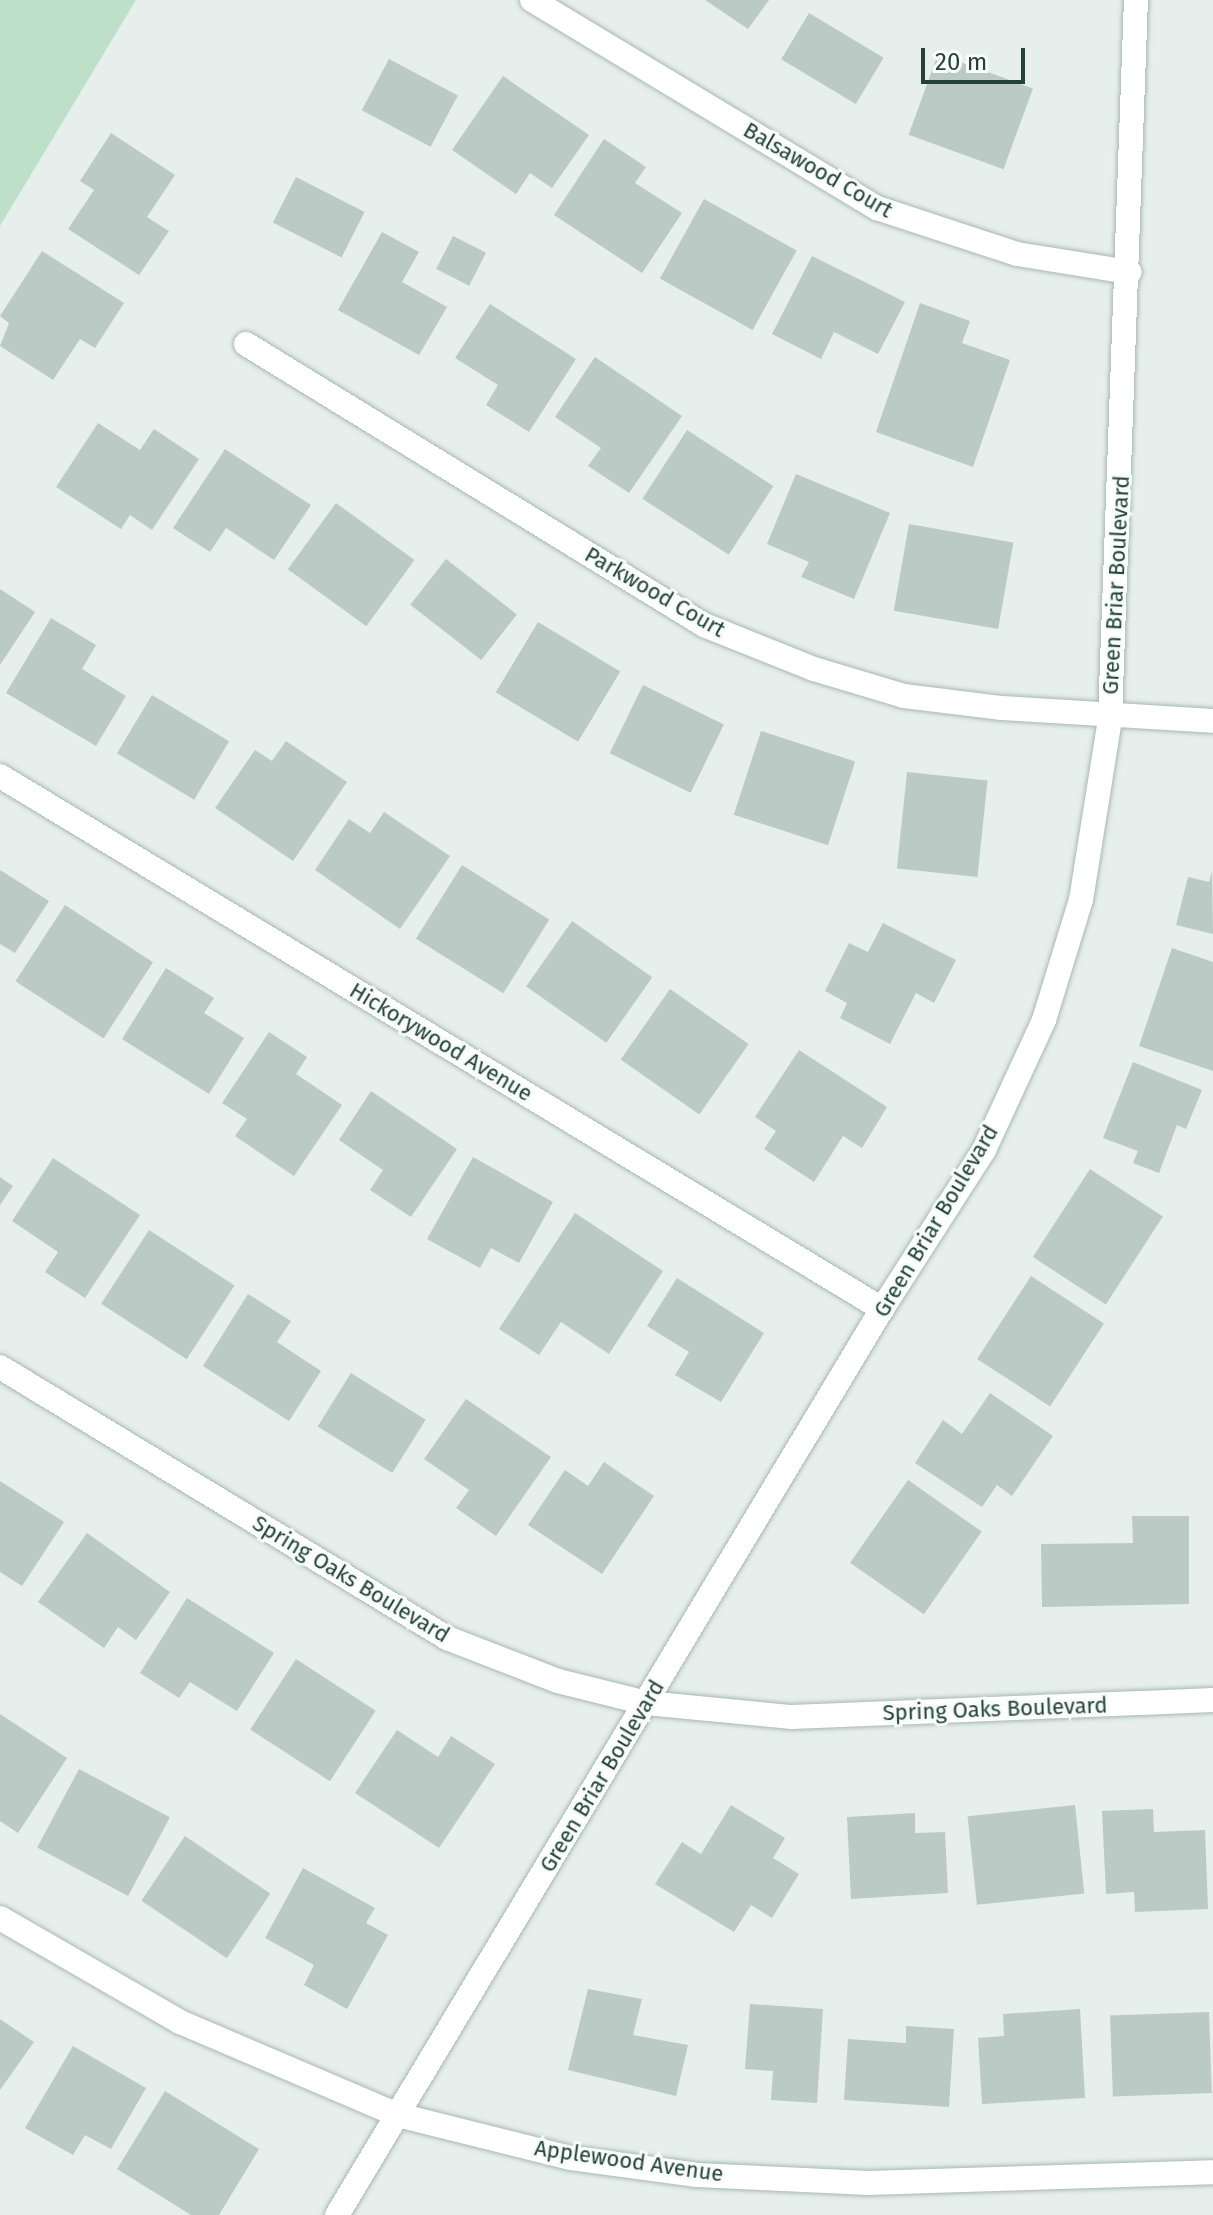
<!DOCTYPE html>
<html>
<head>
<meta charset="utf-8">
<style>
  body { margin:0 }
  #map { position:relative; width:1213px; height:2215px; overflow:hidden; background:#e6efeb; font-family:"Fira Sans",sans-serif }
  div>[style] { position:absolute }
  .green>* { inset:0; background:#bfe0c8 }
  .building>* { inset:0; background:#bbcac4; transform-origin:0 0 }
  .roads { filter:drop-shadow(0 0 2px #a8b8b2) drop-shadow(0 0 2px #a8b8b2) }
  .street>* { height:24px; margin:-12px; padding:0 12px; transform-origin:12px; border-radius:12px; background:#fff }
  span { translate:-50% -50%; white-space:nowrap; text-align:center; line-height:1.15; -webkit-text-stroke:6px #f7fbf9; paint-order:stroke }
  .street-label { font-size:22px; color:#24423a }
  .scale { position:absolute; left:921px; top:48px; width:104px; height:36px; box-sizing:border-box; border:4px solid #24423a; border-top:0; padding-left:10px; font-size:24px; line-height:28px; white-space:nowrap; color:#24423a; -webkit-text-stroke:6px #f7fbf9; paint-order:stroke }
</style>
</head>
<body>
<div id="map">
  <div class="green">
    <div style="clip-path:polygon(0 0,136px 0,0 226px)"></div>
  </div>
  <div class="building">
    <div style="clip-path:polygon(705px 0,769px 0,748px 29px)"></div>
    <div style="left:809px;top:13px;width:87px;height:54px;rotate:31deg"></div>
    <div style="left:938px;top:54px;width:101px;height:86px;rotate:20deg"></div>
    <div style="left:389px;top:59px;width:78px;height:58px;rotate:28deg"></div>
    <div style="clip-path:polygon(503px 76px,589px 135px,552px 188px,530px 173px,516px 194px,452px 150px)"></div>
    <div style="clip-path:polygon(111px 133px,175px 175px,147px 217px,169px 231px,139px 275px,68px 229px,94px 190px,80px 181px)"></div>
    <div style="clip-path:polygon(604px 139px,646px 167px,635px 183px,682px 213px,642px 273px,554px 215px)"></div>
    <div style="left:296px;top:177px;width:77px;height:51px;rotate:27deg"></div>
    <div style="left:704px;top:199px;width:106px;height:91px;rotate:29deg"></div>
    <div style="clip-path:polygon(382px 232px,419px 252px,402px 282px,447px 307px,419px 355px,338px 310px)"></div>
    <div style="left:453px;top:236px;width:37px;height:37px;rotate:27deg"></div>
    <div style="clip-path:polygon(42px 251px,124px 303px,95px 348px,80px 339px,53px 380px,0 346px,9px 323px,0 316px)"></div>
    <div style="clip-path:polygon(812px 256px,905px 302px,878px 354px,834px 332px,821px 359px,772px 334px)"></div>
    <div style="clip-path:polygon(920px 303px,970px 321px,962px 343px,1010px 360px,973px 467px,876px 432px)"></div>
    <div style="clip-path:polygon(490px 304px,576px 359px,529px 432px,486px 405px,498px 385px,455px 358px)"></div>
    <div style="clip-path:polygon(595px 357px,682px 416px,629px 493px,588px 466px,601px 448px,555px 417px)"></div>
    <div style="clip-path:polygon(98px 423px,140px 450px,154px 429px,199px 459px,152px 530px,130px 515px,121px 529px,56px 487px)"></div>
    <div style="left:687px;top:430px;width:103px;height:82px;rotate:33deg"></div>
    <div style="clip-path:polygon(225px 449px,311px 505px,274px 560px,226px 528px,210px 552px,173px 528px)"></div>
    <div style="clip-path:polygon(796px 474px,890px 513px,854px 599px,801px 577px,809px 562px,767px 544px)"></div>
    <div style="left:336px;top:503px;width:97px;height:82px;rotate:36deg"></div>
    <div style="left:909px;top:524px;width:106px;height:88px;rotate:10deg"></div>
    <div style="left:446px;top:559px;width:90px;height:58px;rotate:38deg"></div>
    <div style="clip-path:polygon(0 589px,35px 612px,0 665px)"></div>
    <div style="clip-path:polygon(51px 618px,96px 645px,82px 669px,126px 696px,96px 746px,6px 693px)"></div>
    <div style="left:538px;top:622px;width:96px;height:82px;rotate:31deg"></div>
    <div style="left:643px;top:685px;width:90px;height:76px;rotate:26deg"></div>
    <div style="left:152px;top:695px;width:90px;height:68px;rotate:31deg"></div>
    <div style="left:761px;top:731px;width:99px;height:88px;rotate:18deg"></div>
    <div style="clip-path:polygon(286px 741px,347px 782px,293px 861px,215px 808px,255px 750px,272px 761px)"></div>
    <div style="left:907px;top:772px;width:81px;height:97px;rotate:6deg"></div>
    <div style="clip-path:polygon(384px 812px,450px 856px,400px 929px,315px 870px,349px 819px,370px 833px)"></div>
    <div style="left:462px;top:865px;width:103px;height:87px;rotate:32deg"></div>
    <div style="clip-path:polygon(0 870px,49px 901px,15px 953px,0 944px)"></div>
    <div style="clip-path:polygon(1212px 871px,1213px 934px,1176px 925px,1188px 877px,1209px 882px)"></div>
    <div style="left:65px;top:905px;width:105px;height:91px;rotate:33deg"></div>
    <div style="left:572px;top:921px;width:98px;height:80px;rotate:35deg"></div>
    <div style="clip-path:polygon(883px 923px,956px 960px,934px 1003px,916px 993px,890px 1044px,840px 1018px,847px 1003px,825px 991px,849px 943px,868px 952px)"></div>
    <div style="clip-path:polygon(1172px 948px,1213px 962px,1213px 1071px,1139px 1046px)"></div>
    <div style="clip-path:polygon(166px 968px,214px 998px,204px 1013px,244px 1038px,209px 1094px,122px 1039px)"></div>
    <div style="left:670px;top:989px;width:96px;height:86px;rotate:35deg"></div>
    <div style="clip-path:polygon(269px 1032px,307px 1057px,296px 1074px,342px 1105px,294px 1176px,235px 1136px,247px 1119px,222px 1103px)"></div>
    <div style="clip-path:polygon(799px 1050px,887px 1107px,862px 1148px,843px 1136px,814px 1182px,764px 1149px,776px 1131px,755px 1117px)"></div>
    <div style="clip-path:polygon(1133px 1062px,1202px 1090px,1186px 1129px,1177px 1125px,1159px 1173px,1133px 1163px,1138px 1151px,1103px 1138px)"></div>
    <div style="clip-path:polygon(371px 1091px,457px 1149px,411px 1217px,370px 1190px,383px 1170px,339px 1140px)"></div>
    <div style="clip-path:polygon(473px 1157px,553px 1202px,519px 1263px,491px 1248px,480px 1268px,427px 1239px)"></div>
    <div style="clip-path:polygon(53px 1158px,140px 1215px,85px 1298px,45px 1272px,58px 1252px,12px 1221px)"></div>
    <div style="left:1090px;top:1169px;width:87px;height:105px;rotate:33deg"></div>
    <div style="clip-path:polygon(0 1177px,13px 1186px,0 1205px)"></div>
    <div style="clip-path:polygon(575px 1213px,663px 1271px,609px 1354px,561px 1322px,539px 1355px,499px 1329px)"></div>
    <div style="left:149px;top:1230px;width:102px;height:88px;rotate:33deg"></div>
    <div style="left:1031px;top:1276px;width:87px;height:99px;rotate:33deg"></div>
    <div style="clip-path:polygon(677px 1278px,764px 1333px,721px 1402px,675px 1375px,689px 1352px,647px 1326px)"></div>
    <div style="clip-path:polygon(248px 1294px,291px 1321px,277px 1342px,321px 1371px,289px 1421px,203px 1366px)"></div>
    <div style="left:351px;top:1373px;width:88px;height:63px;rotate:32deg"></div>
    <div style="clip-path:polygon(990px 1393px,1053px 1436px,1012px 1496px,997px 1485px,982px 1507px,915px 1463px,943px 1420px,962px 1434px)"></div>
    <div style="clip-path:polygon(466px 1399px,551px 1457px,496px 1536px,456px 1508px,469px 1490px,424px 1459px)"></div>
    <div style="clip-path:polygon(604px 1462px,654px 1496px,602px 1574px,528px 1525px,565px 1470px,588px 1486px)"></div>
    <div style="left:908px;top:1480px;width:90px;height:101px;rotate:35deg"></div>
    <div style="clip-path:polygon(0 1481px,64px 1522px,22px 1586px,0 1572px)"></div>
    <div style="clip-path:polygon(1132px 1516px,1189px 1516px,1189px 1604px,1042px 1607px,1041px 1544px,1133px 1543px)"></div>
    <div style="clip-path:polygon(87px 1533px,170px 1592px,136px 1640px,118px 1627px,104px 1648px,38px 1602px)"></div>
    <div style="clip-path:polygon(187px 1598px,274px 1653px,237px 1711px,190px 1682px,179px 1698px,140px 1673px)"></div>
    <div style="left:296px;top:1659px;width:95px;height:84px;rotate:33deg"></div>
    <div style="clip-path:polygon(0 1714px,67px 1758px,18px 1833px,0 1821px)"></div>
    <div style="clip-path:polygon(397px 1730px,438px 1757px,451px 1736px,495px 1764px,439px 1848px,355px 1793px)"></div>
    <div style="left:79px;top:1769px;width:103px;height:89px;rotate:28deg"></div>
    <div style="clip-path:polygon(731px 1805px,785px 1838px,773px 1858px,799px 1874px,772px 1918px,751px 1905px,734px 1932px,655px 1884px,682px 1842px,701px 1854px)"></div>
    <div style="left:1075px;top:1805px;width:89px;height:108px;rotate:84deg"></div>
    <div style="clip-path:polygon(1153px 1809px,1154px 1832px,1205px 1830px,1208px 1909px,1135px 1912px,1134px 1892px,1106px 1894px,1102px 1811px)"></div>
    <div style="clip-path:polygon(915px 1813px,915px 1833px,945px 1832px,948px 1893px,851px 1899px,847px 1817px)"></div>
    <div style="left:185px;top:1836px;width:103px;height:78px;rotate:34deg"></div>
    <div style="clip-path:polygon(303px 1868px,375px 1908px,366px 1923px,388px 1935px,347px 2009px,304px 1985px,314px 1965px,265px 1938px)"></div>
    <div style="clip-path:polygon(588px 1989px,642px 1999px,633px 2035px,688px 2045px,676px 2096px,568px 2070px)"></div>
    <div style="clip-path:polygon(750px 2004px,823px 2009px,817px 2103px,771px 2100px,773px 2071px,745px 2069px)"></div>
    <div style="clip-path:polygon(1080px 2009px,1085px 2098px,982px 2104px,978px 2038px,1004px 2036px,1003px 2014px)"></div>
    <div style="left:1209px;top:2012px;width:81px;height:99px;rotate:88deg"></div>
    <div style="clip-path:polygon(0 2019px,34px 2042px,0 2090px)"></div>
    <div style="clip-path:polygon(906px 2026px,954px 2029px,949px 2107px,844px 2100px,848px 2039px,906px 2043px)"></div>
    <div style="clip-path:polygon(73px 2046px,146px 2088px,111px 2149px,85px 2135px,73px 2155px,25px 2128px)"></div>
    <div style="clip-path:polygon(165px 2091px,259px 2149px,219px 2215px,191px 2215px,117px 2169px)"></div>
  </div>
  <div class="roads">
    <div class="street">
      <div style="left:532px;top:0;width:403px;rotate:31.1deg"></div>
      <div style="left:877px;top:208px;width:147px;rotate:18.2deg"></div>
      <div style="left:1017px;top:254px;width:114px;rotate:9.1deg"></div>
      <div style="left:246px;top:344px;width:537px;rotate:31.53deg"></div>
      <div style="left:704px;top:625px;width:118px;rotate:21.8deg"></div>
      <div style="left:814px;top:669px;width:94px;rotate:16.7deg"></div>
      <div style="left:904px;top:696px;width:99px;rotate:7deg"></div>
      <div style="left:1002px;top:708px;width:211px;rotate:3.5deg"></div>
      <div style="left:0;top:776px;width:1031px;rotate:31.14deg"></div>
      <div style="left:0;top:1367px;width:523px;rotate:31.23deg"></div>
      <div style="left:447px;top:1638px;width:119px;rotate:21.2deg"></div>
      <div style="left:558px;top:1681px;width:91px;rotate:14deg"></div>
      <div style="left:646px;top:1703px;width:147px;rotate:5.5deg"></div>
      <div style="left:792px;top:1717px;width:421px;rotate:-2.3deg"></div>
      <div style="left:0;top:1918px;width:208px;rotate:30deg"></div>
      <div style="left:180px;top:2022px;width:237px;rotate:23.1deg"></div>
      <div style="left:398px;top:2115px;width:178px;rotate:14deg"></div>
      <div style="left:571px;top:2158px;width:127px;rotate:7.7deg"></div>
      <div style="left:697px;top:2175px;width:171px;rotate:2.7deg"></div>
      <div style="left:868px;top:2183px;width:345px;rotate:-1.8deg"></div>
      <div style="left:337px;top:2215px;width:1057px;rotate:-58.97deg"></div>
      <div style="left:882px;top:1309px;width:189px;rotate:-57.3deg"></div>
      <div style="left:984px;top:1150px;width:143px;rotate:-65.2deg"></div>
      <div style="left:1044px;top:1020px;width:126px;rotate:-72.9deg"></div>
      <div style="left:1081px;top:900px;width:184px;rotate:-80.9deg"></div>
      <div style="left:1110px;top:718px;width:718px;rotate:-87.93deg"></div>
    </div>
  </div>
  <div class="street-label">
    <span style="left:818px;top:170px;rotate:30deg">Balsawood Court</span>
    <span style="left:1116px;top:585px;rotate:-87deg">Green Briar Boulevard</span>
    <span style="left:655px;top:592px;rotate:30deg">Parkwood Court</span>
    <span style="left:441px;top:1042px;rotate:31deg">Hickorywood Avenue</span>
    <span style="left:936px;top:1221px;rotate:-59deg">Green Briar Boulevard</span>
    <span style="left:351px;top:1579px;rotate:31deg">Spring Oaks Boulevard</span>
    <span style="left:995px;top:1709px;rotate:-2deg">Spring Oaks Boulevard</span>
    <span style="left:602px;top:1776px;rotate:-59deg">Green Briar Boulevard</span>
    <span style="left:629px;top:2161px;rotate:8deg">Applewood Avenue</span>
  </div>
  <div class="scale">20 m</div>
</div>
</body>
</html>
